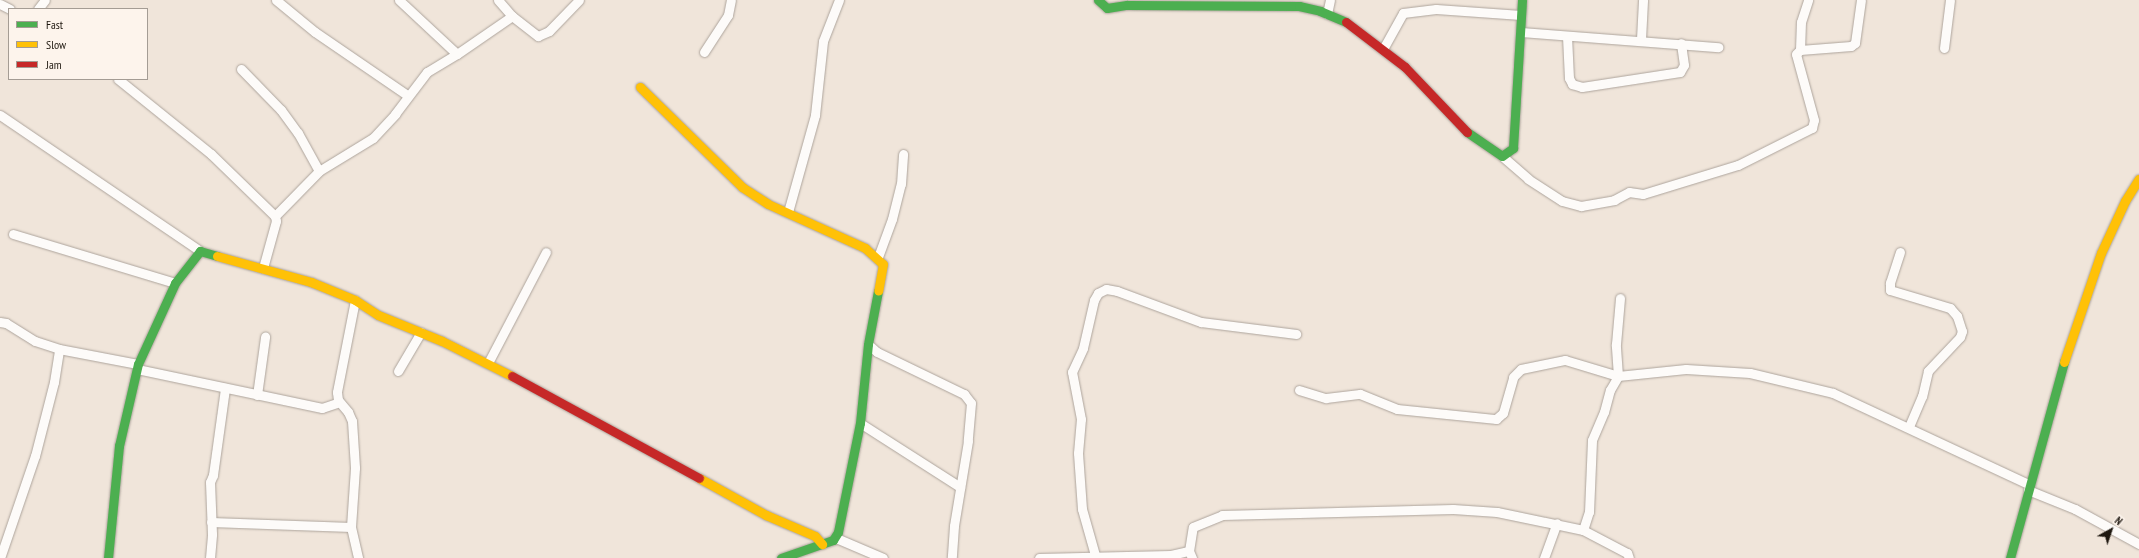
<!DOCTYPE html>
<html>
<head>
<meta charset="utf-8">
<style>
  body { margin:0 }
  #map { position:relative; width:2139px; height:558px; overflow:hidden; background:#f0e5da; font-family:"PT Sans Narrow",sans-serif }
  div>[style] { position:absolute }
  .roads { filter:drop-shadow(0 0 1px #ada49c) drop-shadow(0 0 1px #ada49c) }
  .street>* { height:9px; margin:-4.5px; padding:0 4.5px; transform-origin:4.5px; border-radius:4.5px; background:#fdfbf9 }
  .fast>* { height:9px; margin:-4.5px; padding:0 4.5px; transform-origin:4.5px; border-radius:4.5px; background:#4caf50 }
  .slow>* { height:9px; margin:-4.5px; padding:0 4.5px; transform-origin:4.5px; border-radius:4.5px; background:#ffc107 }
  .jam>* { height:9px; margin:-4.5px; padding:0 4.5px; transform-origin:4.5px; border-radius:4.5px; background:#c62828 }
  span { translate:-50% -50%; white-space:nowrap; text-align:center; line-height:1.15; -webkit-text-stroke:4px #fdf4ec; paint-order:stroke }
  .legend { position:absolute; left:8px; top:8px; width:140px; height:72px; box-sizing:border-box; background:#fdf4ec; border:1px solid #a49c94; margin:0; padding:5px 7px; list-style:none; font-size:12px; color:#1e170f }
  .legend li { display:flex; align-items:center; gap:8px; height:20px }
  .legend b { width:20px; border:1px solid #a49c94 }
  .north { position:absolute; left:2091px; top:510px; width:40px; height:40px; -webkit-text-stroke:3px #fdf4ec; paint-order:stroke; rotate:40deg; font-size:11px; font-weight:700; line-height:16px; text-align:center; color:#1e170f }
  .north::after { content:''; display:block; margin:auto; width:14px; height:18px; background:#1e170f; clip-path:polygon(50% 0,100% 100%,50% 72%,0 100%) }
</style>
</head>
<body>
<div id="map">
  <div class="roads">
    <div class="street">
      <div style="left:276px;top:0;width:50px;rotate:39.4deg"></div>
      <div style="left:315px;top:32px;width:112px;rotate:34.4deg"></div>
      <div style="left:399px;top:0;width:79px;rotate:43deg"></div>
      <div style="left:498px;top:0;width:21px;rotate:49deg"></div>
      <div style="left:512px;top:16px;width:33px;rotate:38deg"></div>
      <div style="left:538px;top:36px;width:12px;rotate:-24deg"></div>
      <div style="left:549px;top:31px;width:43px;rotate:-45.9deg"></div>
      <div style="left:0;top:4px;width:11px;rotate:27deg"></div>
      <div style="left:38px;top:9px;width:11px;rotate:-52deg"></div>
      <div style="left:1327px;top:14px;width:14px;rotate:-78deg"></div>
      <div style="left:1521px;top:32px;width:198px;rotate:4.4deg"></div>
      <div style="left:1567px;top:36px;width:42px;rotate:87.3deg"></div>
      <div style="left:1569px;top:78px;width:7px;rotate:63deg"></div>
      <div style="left:1572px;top:84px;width:10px;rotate:17deg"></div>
      <div style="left:1582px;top:87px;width:99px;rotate:-8.7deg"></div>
      <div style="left:1680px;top:72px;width:8px;rotate:-60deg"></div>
      <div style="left:1684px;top:65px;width:22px;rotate:-98deg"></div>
      <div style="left:1641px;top:39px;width:39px;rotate:-87deg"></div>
      <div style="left:1944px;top:48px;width:48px;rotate:-82.9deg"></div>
      <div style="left:1383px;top:49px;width:41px;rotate:-60.9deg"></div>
      <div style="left:1403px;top:13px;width:33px;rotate:-7deg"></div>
      <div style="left:1436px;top:9px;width:85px;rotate:4deg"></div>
      <div style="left:1800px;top:50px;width:28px;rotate:-88deg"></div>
      <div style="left:1801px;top:22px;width:23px;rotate:-72deg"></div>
      <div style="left:704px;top:52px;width:44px;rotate:-57deg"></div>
      <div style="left:728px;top:15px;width:15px;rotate:-79deg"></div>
      <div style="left:241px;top:69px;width:57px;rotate:45.7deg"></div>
      <div style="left:281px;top:110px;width:29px;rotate:54deg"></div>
      <div style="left:298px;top:133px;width:43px;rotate:61.1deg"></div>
      <div style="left:118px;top:79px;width:119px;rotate:38.9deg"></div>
      <div style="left:211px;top:154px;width:89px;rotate:44.1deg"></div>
      <div style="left:275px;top:216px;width:5px;rotate:79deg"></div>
      <div style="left:276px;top:221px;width:49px;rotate:105.5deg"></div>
      <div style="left:0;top:115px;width:242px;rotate:34.2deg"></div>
      <div style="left:1502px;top:156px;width:35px;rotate:41deg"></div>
      <div style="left:1528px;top:179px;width:40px;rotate:32.9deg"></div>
      <div style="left:1562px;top:201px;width:20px;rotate:15deg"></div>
      <div style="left:1581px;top:206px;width:34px;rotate:-10deg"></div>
      <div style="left:1614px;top:200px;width:17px;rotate:-28deg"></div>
      <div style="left:1629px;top:192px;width:14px;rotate:8deg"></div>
      <div style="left:1643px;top:194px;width:99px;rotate:-17deg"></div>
      <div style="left:1738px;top:165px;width:83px;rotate:-26.6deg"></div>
      <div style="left:1812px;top:128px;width:8px;rotate:-76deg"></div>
      <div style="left:1814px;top:120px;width:68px;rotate:-105.3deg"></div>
      <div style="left:1796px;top:54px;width:6px;rotate:-45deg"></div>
      <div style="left:1800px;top:50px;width:51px;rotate:-4.5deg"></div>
      <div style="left:1851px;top:46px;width:5px;rotate:-37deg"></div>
      <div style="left:1855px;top:43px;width:43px;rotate:-82.1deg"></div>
      <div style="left:788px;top:212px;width:101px;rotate:-74.4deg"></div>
      <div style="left:815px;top:115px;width:74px;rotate:-83.8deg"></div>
      <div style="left:823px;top:41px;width:44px;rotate:-68.7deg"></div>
      <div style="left:275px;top:216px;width:63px;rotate:-45.6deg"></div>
      <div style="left:319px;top:171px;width:63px;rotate:-31.4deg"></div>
      <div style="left:373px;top:138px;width:33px;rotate:-47deg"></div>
      <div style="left:395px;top:114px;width:53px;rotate:-52.7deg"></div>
      <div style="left:427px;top:72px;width:35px;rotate:-31deg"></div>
      <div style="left:457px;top:54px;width:67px;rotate:-34.6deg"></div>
      <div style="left:13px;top:234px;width:169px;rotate:16.8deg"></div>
      <div style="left:1900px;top:252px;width:33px;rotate:108deg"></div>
      <div style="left:1890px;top:283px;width:7px;rotate:90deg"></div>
      <div style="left:1890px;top:290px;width:63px;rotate:16.7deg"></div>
      <div style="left:1950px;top:308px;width:11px;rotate:49deg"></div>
      <div style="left:1957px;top:316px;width:16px;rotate:72deg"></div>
      <div style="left:1962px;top:331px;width:6px;rotate:108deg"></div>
      <div style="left:1960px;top:337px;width:47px;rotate:133.3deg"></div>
      <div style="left:1928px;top:371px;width:26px;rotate:103deg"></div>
      <div style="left:1922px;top:396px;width:34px;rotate:113deg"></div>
      <div style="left:878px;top:257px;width:40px;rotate:-69.8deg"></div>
      <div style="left:892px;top:219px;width:36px;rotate:-76deg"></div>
      <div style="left:901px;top:184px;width:30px;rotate:-86deg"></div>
      <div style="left:355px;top:300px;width:94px;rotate:101.1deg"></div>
      <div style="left:337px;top:392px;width:8px;rotate:83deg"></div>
      <div style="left:338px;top:400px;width:16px;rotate:50deg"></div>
      <div style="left:348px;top:412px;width:10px;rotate:66deg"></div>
      <div style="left:352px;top:421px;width:47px;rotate:86.3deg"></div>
      <div style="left:355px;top:468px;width:59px;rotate:93.9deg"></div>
      <div style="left:351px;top:527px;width:32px;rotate:77deg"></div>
      <div style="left:0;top:322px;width:6px;rotate:9deg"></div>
      <div style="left:6px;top:323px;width:34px;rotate:32deg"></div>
      <div style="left:35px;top:341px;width:25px;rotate:18deg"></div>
      <div style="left:59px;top:349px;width:80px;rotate:10.8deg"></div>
      <div style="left:868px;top:344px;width:12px;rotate:42deg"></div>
      <div style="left:877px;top:352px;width:97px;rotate:25.8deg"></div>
      <div style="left:964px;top:394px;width:11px;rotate:52deg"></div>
      <div style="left:971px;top:403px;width:38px;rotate:95deg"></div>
      <div style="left:968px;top:441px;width:86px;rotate:99.4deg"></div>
      <div style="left:954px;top:526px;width:32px;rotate:94deg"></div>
      <div style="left:488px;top:363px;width:125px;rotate:-62.4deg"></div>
      <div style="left:137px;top:369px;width:189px;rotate:11.9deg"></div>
      <div style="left:322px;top:408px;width:18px;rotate:-19deg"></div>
      <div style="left:398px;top:371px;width:45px;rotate:-59.5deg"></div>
      <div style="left:1299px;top:390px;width:28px;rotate:17deg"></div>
      <div style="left:1326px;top:398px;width:34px;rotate:-7deg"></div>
      <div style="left:1360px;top:394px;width:40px;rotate:22deg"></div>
      <div style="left:1397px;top:409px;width:100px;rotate:5.8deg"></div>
      <div style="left:1496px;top:419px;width:9px;rotate:-41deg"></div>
      <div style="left:1503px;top:413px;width:37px;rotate:-74deg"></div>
      <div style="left:1513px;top:377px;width:11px;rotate:-45deg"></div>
      <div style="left:1521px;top:369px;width:45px;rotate:-11.6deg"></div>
      <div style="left:1565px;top:360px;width:55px;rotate:16.8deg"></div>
      <div style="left:1618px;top:376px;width:32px;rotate:-94deg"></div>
      <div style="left:1616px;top:344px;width:46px;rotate:-85deg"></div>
      <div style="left:257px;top:395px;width:59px;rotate:-82.1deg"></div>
      <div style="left:860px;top:423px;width:119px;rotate:32.6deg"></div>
      <div style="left:2028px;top:490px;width:51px;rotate:22deg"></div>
      <div style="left:2075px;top:509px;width:73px;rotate:28.7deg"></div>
      <div style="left:211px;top:522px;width:140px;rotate:2deg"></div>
      <div style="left:1583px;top:530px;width:19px;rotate:-72deg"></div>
      <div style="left:1589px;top:512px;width:72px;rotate:-87.6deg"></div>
      <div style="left:1592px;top:440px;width:30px;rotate:-67deg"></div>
      <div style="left:1604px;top:412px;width:23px;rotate:-75deg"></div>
      <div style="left:1610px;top:390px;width:16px;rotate:-60deg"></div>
      <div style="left:1618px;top:376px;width:68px;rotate:-5.9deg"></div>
      <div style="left:1686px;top:369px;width:64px;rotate:3.6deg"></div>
      <div style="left:1750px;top:373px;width:85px;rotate:13.5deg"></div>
      <div style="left:1833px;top:393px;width:217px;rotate:25deg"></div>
      <div style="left:836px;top:538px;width:51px;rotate:23.1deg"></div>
      <div style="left:1189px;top:551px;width:24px;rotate:-81deg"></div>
      <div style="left:1193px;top:527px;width:31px;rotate:-22deg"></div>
      <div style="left:1222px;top:515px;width:231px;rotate:-1.5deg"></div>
      <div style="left:1453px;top:509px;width:44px;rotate:3.9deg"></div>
      <div style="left:1497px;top:512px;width:88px;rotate:11.8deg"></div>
      <div style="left:1583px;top:530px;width:50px;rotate:27.6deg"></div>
      <div style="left:1627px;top:553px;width:5px;rotate:68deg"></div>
      <div style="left:1095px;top:555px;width:48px;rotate:-105.8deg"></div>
      <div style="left:1082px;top:509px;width:56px;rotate:-94.1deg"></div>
      <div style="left:1078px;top:453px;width:34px;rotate:-85deg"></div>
      <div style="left:1081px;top:419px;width:48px;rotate:-100.8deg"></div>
      <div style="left:1072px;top:372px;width:26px;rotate:-65deg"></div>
      <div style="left:1083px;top:348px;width:49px;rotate:-77.1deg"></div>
      <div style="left:1094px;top:300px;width:8px;rotate:-60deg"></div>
      <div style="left:1098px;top:293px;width:9px;rotate:-27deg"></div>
      <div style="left:1106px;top:289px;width:11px;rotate:10deg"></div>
      <div style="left:1117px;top:291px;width:90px;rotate:20.3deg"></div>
      <div style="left:1201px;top:322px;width:96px;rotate:7.2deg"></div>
      <div style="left:0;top:558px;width:108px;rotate:-71.1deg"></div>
      <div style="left:35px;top:456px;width:76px;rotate:-75.6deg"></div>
      <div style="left:54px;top:382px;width:33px;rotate:-81deg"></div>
      <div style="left:210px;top:558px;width:24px;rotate:-85deg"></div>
      <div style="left:212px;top:534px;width:52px;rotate:-92.2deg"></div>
      <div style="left:210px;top:482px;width:8px;rotate:-67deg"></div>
      <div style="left:213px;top:475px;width:88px;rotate:-82.1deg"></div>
      <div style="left:1039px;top:558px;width:132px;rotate:-1.3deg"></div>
      <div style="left:1171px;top:555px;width:18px;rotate:-13deg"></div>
      <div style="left:1189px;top:551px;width:8px;rotate:67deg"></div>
      <div style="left:1544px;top:558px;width:37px;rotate:-70deg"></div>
    </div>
    <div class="fast">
      <div style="left:1098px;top:0;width:12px;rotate:42deg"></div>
      <div style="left:1107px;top:8px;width:20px;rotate:-9deg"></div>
      <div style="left:1127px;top:5px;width:172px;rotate:0.3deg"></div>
      <div style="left:1299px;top:6px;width:22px;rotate:13deg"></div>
      <div style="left:1320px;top:11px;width:28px;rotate:23deg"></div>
      <div style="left:1467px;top:132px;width:42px;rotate:34.4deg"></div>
      <div style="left:1502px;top:156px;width:14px;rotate:-36deg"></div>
      <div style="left:1513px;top:148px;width:148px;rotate:-86.5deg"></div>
      <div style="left:108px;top:558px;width:113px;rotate:-84.4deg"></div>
      <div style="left:119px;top:446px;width:84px;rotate:-77deg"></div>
      <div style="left:138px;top:364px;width:89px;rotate:-65.4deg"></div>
      <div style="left:175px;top:283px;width:41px;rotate:-52deg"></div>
      <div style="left:200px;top:251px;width:18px;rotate:16deg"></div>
      <div style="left:781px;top:558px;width:55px;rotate:-19.1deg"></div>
      <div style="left:833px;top:540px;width:9px;rotate:-58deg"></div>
      <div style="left:838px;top:532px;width:111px;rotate:-78.6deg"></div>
      <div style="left:860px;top:423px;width:79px;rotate:-84.2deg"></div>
      <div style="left:868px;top:344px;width:54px;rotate:-79.3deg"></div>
      <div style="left:2010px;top:558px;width:203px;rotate:-74.6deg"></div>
    </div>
    <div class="slow">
      <div style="left:640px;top:87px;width:143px;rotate:44.4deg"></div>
      <div style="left:742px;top:187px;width:31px;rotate:33deg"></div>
      <div style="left:768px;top:204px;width:107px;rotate:24.4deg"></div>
      <div style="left:865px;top:248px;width:24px;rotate:42deg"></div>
      <div style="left:883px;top:264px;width:27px;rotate:100deg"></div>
      <div style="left:217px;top:256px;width:98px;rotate:15.5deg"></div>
      <div style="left:311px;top:282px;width:48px;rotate:22.2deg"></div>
      <div style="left:355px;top:300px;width:27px;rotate:33deg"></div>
      <div style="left:378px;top:315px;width:69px;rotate:22.1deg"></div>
      <div style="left:442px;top:341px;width:78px;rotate:26.6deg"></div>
      <div style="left:2064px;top:362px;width:115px;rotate:-71.3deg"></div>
      <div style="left:2101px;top:253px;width:57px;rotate:-65.2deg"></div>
      <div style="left:2125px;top:201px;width:26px;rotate:-58deg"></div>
      <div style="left:699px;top:478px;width:77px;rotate:28.9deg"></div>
      <div style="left:766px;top:515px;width:53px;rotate:23.2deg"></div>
      <div style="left:815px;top:536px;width:11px;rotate:49deg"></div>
    </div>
    <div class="jam">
      <div style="left:1346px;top:22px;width:74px;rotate:37.3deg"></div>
      <div style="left:1405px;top:67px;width:90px;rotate:46.4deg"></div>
      <div style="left:512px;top:376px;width:213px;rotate:28.6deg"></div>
    </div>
  </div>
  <ul class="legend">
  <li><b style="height:5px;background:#4caf50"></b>Fast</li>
  <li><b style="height:5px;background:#ffc107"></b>Slow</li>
  <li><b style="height:5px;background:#c62828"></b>Jam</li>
  </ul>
  <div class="north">N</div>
</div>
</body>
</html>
